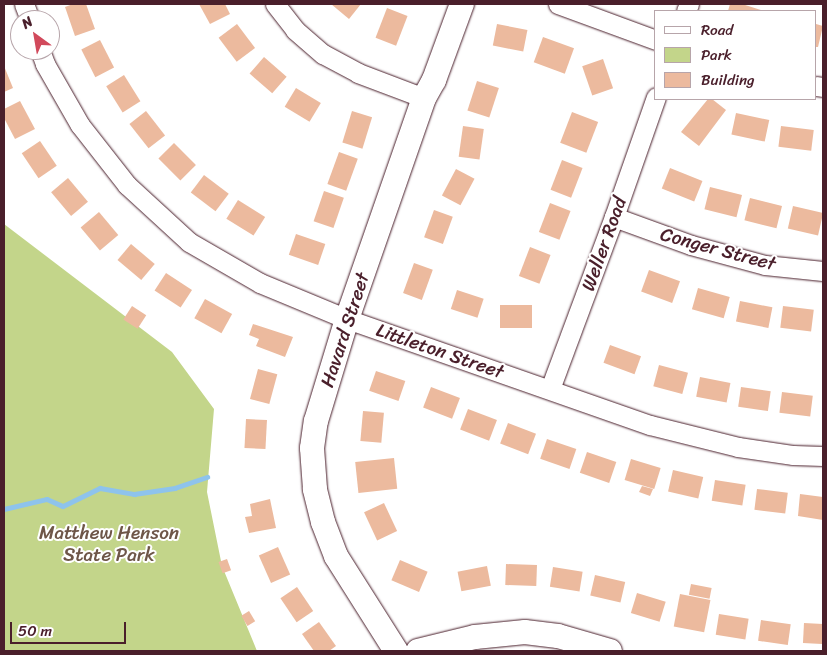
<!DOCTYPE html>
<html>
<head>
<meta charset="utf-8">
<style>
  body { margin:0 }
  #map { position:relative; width:827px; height:655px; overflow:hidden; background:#fff; font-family:Sriracha,sans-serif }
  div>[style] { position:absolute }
  .green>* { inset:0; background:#c3d58a }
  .stream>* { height:4.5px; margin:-2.25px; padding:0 2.25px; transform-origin:2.25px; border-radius:2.25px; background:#8ec3ec }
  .building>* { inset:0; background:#ecba9e; transform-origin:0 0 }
  .roads { filter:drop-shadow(0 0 1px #4a1f2b) drop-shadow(0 0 1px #4a1f2b) }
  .minor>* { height:19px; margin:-9.5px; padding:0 9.5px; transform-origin:9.5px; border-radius:9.5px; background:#fff }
  .tertiary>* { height:24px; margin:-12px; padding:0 12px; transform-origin:12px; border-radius:12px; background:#fff }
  span { translate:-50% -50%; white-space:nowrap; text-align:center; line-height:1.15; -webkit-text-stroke:4px #fff; paint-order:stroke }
  .street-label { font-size:19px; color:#4a1f2b }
  .park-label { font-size:19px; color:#6e5648 }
  .frame { position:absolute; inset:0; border:5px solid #4a1f2b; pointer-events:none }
  .legend { position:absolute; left:654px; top:10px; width:162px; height:90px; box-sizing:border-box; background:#fff; border:1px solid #b7a5aa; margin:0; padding:6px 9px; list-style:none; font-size:15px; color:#4a1f2b }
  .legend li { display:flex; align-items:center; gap:10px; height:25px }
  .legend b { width:25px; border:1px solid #b7a5aa }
  .north { position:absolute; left:10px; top:10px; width:50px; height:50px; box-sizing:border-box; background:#fff; border:1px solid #b7a5aa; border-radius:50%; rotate:328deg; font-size:14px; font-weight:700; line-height:20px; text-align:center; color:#4a1f2b }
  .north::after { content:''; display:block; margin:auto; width:18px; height:22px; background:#d1495b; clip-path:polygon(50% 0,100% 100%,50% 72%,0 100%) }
  .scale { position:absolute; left:10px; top:622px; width:116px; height:22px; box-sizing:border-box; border:2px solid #4a1f2b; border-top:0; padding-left:6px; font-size:15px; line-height:18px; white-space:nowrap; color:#4a1f2b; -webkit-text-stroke:4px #fff; paint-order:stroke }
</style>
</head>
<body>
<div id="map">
  <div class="green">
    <div style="clip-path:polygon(4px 224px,172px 352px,214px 409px,207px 492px,222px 566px,257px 651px,4px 651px)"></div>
  </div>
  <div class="stream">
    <div style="left:4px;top:509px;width:44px;rotate:-13.1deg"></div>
    <div style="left:47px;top:499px;width:17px;rotate:24deg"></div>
    <div style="left:63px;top:506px;width:41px;rotate:-25.9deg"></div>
    <div style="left:100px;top:488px;width:35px;rotate:10deg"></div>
    <div style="left:134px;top:494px;width:41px;rotate:-8.3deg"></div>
    <div style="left:175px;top:488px;width:34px;rotate:-19deg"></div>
  </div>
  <div class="building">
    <div style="clip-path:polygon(73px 4px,86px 4px,95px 29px,75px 36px,65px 7px)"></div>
    <div style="clip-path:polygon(199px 4px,225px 4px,230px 14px,210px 24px)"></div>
    <div style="clip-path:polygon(331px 4px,361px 4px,349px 19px)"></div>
    <div style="clip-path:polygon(730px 4px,742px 4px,764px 11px,728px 11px)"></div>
    <div style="left:387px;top:8px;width:22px;height:32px;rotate:21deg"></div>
    <div style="left:237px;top:24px;width:30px;height:23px;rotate:53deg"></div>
    <div style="left:497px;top:24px;width:31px;height:22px;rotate:11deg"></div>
    <div style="clip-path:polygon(816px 24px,823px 26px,818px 47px,816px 47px)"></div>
    <div style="left:543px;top:37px;width:33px;height:27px;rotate:20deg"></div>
    <div style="left:100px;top:40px;width:31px;height:21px;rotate:63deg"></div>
    <div style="left:264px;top:57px;width:30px;height:22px;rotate:41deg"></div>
    <div style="left:603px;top:59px;width:31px;height:22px;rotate:71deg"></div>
    <div style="clip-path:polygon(4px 66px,13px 88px,4px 92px)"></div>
    <div style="left:124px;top:75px;width:31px;height:21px;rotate:58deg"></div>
    <div style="left:477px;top:81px;width:23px;height:31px;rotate:18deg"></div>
    <div style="left:296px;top:88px;width:29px;height:22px;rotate:31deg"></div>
    <div style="clip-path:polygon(708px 99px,712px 99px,726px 110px,699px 146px,681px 132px)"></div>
    <div style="clip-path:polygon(20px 101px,35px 129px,15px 139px,4px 118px,4px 109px)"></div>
    <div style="left:146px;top:111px;width:31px;height:21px;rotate:52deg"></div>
    <div style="left:352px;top:111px;width:21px;height:33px;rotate:17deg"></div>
    <div style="left:572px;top:112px;width:28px;height:33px;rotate:21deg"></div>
    <div style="left:736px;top:113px;width:34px;height:22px;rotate:12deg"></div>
    <div style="left:463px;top:126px;width:21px;height:31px;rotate:8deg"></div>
    <div style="left:781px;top:126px;width:33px;height:21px;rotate:7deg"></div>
    <div style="left:40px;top:141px;width:30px;height:22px;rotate:56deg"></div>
    <div style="left:174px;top:143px;width:31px;height:22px;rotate:45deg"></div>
    <div style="left:339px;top:152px;width:20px;height:34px;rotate:20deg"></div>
    <div style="left:562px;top:160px;width:22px;height:32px;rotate:21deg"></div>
    <div style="left:670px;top:168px;width:35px;height:22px;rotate:22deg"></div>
    <div style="left:456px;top:169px;width:21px;height:30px;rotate:28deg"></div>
    <div style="left:204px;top:175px;width:31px;height:22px;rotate:37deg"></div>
    <div style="left:68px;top:178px;width:31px;height:22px;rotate:50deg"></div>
    <div style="left:710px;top:187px;width:33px;height:23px;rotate:14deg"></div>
    <div style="left:324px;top:191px;width:21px;height:32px;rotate:19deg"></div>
    <div style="left:750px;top:198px;width:33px;height:23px;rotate:14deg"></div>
    <div style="left:238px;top:200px;width:32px;height:22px;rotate:32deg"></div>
    <div style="left:550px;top:203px;width:22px;height:31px;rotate:21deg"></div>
    <div style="left:793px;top:206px;width:31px;height:23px;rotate:13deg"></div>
    <div style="left:434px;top:210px;width:20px;height:29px;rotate:20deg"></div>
    <div style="left:99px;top:212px;width:30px;height:24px;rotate:50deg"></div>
    <div style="left:296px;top:234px;width:31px;height:22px;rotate:19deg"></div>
    <div style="left:131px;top:244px;width:31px;height:21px;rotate:40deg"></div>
    <div style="left:530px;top:247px;width:22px;height:31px;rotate:21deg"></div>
    <div style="left:414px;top:263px;width:20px;height:32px;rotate:20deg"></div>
    <div style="left:649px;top:270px;width:33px;height:23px;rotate:20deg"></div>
    <div style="left:166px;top:273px;width:31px;height:21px;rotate:33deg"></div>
    <div style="left:698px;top:288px;width:33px;height:22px;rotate:16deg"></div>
    <div style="left:457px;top:290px;width:28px;height:20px;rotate:18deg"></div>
    <div style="left:205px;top:299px;width:31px;height:22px;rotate:29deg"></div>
    <div style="left:740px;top:301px;width:33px;height:21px;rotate:11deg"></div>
    <div style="left:500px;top:305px;width:32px;height:23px"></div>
    <div style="left:132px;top:306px;width:17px;height:16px;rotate:33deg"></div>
    <div style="left:783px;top:306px;width:31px;height:22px;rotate:7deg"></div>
    <div style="clip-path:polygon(253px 324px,293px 337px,285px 357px,256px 346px,259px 339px,249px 335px)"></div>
    <div style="left:610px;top:345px;width:33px;height:19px;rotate:20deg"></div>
    <div style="left:659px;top:365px;width:30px;height:22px;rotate:15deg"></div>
    <div style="left:258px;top:369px;width:20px;height:31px;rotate:15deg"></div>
    <div style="left:376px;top:371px;width:31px;height:21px;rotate:19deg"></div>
    <div style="left:700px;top:377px;width:31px;height:20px;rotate:11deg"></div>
    <div style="left:431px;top:387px;width:31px;height:22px;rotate:21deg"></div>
    <div style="left:741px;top:387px;width:30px;height:20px;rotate:8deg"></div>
    <div style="left:782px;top:392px;width:31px;height:21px;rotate:7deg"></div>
    <div style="left:468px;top:409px;width:31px;height:22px;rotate:21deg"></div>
    <div style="left:363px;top:411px;width:21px;height:30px;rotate:5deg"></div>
    <div style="left:246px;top:419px;width:21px;height:29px;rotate:3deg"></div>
    <div style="left:508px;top:423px;width:30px;height:22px;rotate:21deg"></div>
    <div style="left:547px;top:439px;width:31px;height:21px;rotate:19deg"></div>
    <div style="left:587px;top:452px;width:31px;height:22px;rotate:19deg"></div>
    <div style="left:394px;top:458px;width:31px;height:39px;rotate:84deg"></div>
    <div style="left:631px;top:459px;width:31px;height:22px;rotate:17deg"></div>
    <div style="left:673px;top:470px;width:31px;height:22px;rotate:13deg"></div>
    <div style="left:715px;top:480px;width:31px;height:21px;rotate:9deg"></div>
    <div style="clip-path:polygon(642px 486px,653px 489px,650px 496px,639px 492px)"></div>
    <div style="left:757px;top:489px;width:31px;height:21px;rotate:7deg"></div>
    <div style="clip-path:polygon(800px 494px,823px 497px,823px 520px,798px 516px)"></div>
    <div style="clip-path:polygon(270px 499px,276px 528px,249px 533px,245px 517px,252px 516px,250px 504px)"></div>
    <div style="left:384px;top:503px;width:31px;height:22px;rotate:65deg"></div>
    <div style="left:278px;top:547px;width:30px;height:21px;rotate:66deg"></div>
    <div style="left:227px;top:559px;width:12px;height:9px;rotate:70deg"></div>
    <div style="left:400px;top:560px;width:30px;height:22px;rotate:23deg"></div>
    <div style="left:506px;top:564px;width:31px;height:21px;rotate:2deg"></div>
    <div style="left:487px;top:566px;width:20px;height:30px;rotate:79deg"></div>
    <div style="left:553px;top:567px;width:30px;height:20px;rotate:9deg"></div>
    <div style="left:595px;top:575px;width:31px;height:21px;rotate:13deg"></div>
    <div style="left:691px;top:584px;width:21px;height:11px;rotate:11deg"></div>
    <div style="left:297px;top:587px;width:29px;height:20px;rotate:56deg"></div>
    <div style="left:637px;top:593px;width:30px;height:21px;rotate:17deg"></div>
    <div style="left:680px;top:594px;width:31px;height:33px;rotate:11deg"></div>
    <div style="left:249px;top:611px;width:12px;height:9px;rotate:59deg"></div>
    <div style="left:719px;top:614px;width:30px;height:21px;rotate:9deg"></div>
    <div style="left:761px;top:620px;width:30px;height:21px;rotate:8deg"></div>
    <div style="clip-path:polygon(319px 622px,336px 646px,329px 651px,314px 651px,302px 634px)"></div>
    <div style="left:804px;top:623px;width:19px;height:20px;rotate:3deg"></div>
  </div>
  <div class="roads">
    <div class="minor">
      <div style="left:24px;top:4px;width:17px;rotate:69deg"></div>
      <div style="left:275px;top:4px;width:33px;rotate:52deg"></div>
      <div style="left:295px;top:30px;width:37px;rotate:41deg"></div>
      <div style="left:323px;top:54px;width:40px;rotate:28deg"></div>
      <div style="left:358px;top:73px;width:71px;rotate:20.7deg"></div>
      <div style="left:558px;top:4px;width:104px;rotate:20.2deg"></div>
      <div style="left:686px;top:11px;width:8px;rotate:-67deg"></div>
      <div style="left:40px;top:50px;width:15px;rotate:70deg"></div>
      <div style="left:45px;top:64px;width:70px;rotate:60.2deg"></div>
      <div style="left:80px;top:125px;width:76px;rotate:51.9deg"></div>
      <div style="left:127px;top:185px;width:84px;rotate:42.6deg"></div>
      <div style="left:189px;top:242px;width:82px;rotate:30deg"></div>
      <div style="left:260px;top:283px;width:94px;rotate:22.5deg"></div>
      <div style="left:347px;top:319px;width:321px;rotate:19.3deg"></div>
      <div style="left:650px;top:425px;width:91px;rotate:14deg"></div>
      <div style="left:738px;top:447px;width:56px;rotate:8.3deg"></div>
      <div style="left:793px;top:455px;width:30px;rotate:2deg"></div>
      <div style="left:816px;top:86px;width:7px;rotate:8deg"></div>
      <div style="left:614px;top:217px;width:82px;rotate:20deg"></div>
      <div style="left:691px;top:245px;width:77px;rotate:15.1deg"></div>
      <div style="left:765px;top:265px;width:58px;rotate:5.9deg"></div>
      <div style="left:550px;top:389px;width:184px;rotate:-69.6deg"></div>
      <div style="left:614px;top:217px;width:127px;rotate:-70.7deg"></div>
    </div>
    <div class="tertiary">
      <div style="left:396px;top:651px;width:112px;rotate:-122.3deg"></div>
      <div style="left:336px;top:556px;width:36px;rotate:-111deg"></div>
      <div style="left:323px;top:522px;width:34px;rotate:-104deg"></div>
      <div style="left:315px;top:489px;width:41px;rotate:-94.2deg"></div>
      <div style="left:312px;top:448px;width:27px;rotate:-82deg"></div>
      <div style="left:316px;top:421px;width:107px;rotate:-73.1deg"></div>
      <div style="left:347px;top:319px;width:234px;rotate:-70.8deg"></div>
      <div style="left:424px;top:98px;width:21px;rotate:-61deg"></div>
      <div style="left:434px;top:80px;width:81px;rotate:-69.8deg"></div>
      <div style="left:418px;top:651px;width:59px;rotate:-13.8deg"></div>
      <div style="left:475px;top:637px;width:50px;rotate:-5.7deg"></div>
      <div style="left:525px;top:632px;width:33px;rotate:7deg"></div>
      <div style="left:558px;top:636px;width:54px;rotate:16.1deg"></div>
    </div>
  </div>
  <div class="street-label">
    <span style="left:604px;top:244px;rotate:-70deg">Weller Road</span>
    <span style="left:718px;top:249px;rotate:15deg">Conger Street</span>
    <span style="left:345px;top:330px;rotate:-72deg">Havard Street</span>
    <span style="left:440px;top:351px;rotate:19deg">Littleton Street</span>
  </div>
  <div class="park-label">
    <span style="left:109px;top:544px">Matthew Henson<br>State Park</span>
  </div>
  <div class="frame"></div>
  <ul class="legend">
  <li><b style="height:6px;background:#fff"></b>Road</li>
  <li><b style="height:14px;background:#c3d58a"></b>Park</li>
  <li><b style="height:14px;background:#ecba9e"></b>Building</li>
  </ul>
  <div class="north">N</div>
  <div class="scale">50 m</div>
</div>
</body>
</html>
